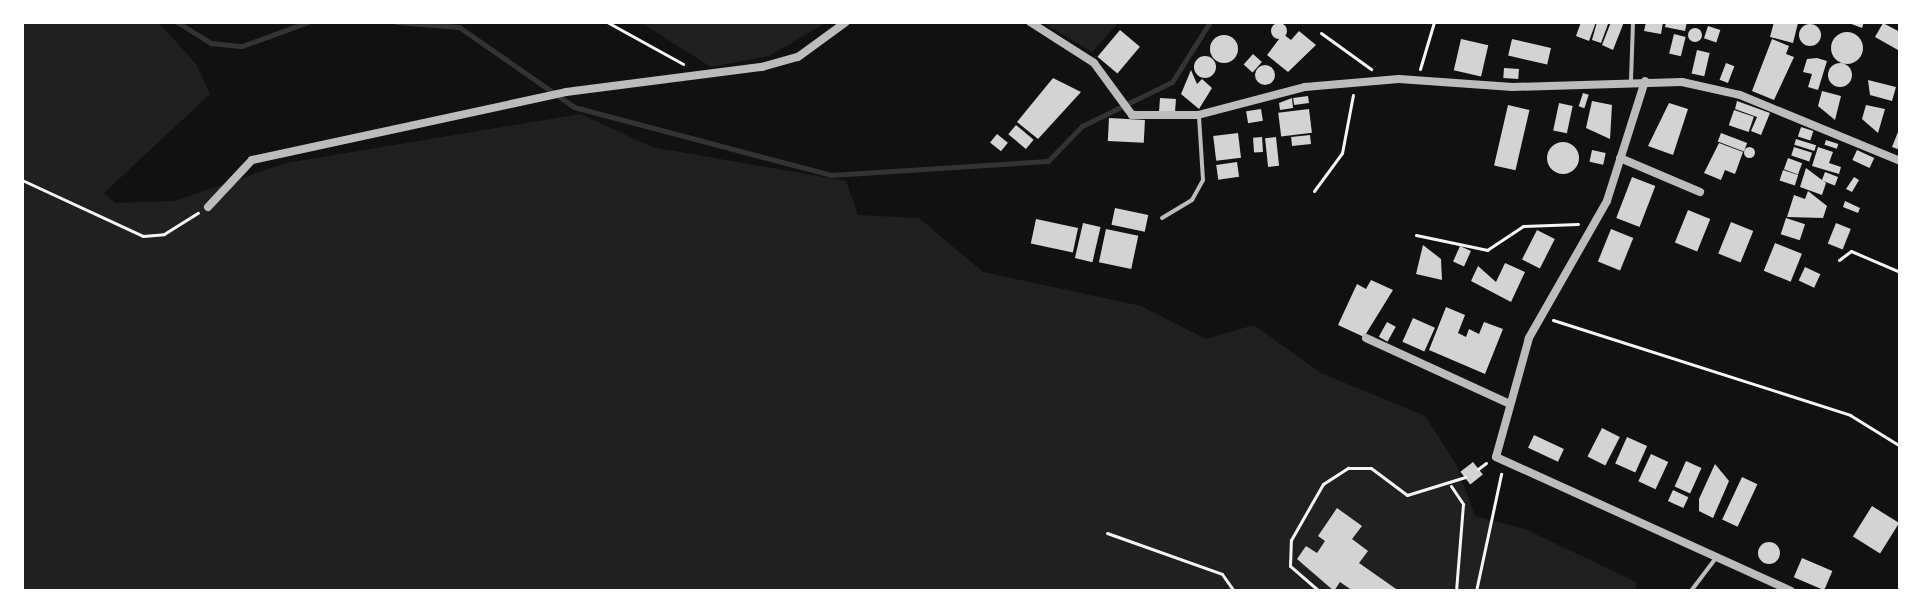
<!DOCTYPE html>
<html>
<head>
<meta charset="utf-8">
<style>
  body { margin:0 }
  #map { position:relative; width:1922px; height:613px; overflow:hidden; background:#111; font-family:Manrope,sans-serif }
  div>[style] { position:absolute }
  .green>* { inset:0; background:#202020 }
  .stream>* { height:5px; margin:-2.5px; padding:0 2.5px; transform-origin:2.5px; border-radius:2.5px; background:#333 }
  .building>* { inset:0; background:#d3d3d3; transform-origin:0 0 }
  .round { border-radius:50% }
  .path>* { height:3px; margin:-1.5px; padding:0 1.5px; transform-origin:1.5px; border-radius:1.5px; background:#f5f5f5 }
  .service>* { height:4px; margin:-2px; padding:0 2px; transform-origin:2px; border-radius:2px; background:#bcbcbc }
  .minor>* { height:8px; margin:-4px; padding:0 4px; transform-origin:4px; border-radius:4px; background:#bcbcbc }
  span { translate:-50% -50%; white-space:nowrap; text-align:center; line-height:1.15; -webkit-text-stroke:7px #fff; paint-order:stroke }
  .frame { position:absolute; inset:0; border:24px solid #fff; pointer-events:none }
</style>
</head>
<body>
<div id="map">
  <div class="green">
    <div style="clip-path:polygon(22px 22px,158px 22px,196px 64px,210px 94px,104px 193px,115px 203px,175px 201px,286px 163px,581px 114px,652px 147px,846px 181px,858px 215px,919px 218px,983px 272px,1141px 306px,1206px 339px,1254px 325px,1321px 373px,1425px 416px,1456px 464px,1475px 516px,1525px 529px,1636px 582px,1636px 591px,22px 591px)"></div>
    <div style="clip-path:polygon(640px 22px,827px 22px,769px 56px,711px 67px)"></div>
    <div style="clip-path:polygon(1042px 22px,1119px 22px,1092px 52px)"></div>
  </div>
  <div class="stream">
    <div style="left:177px;top:22px;width:40px;rotate:32deg"></div>
    <div style="left:211px;top:43px;width:31px;rotate:6deg"></div>
    <div style="left:242px;top:46px;width:70px;rotate:-20deg"></div>
    <div style="left:396px;top:22px;width:63px;rotate:4.5deg"></div>
    <div style="left:459px;top:27px;width:140px;rotate:34.8deg"></div>
    <div style="left:574px;top:107px;width:266px;rotate:14.8deg"></div>
    <div style="left:831px;top:175px;width:217px;rotate:-3.7deg"></div>
    <div style="left:1048px;top:161px;width:49px;rotate:-45.8deg"></div>
    <div style="left:1082px;top:126px;width:100px;rotate:-26.1deg"></div>
    <div style="left:1172px;top:82px;width:71px;rotate:-57.7deg"></div>
  </div>
  <div class="building">
    <div style="clip-path:polygon(1581px 22px,1596px 22px,1589px 41px,1576px 36px)"></div>
    <div style="clip-path:polygon(1597px 22px,1608px 24px,1601px 43px,1592px 40px)"></div>
    <div style="clip-path:polygon(1611px 22px,1624px 22px,1613px 50px,1602px 45px)"></div>
    <div style="clip-path:polygon(1646px 22px,1663px 22px,1661px 34px,1644px 31px)"></div>
    <div style="clip-path:polygon(1666px 22px,1687px 22px,1685px 31px,1665px 27px)"></div>
    <div style="clip-path:polygon(1774px 22px,1798px 23px,1793px 43px,1770px 37px)"></div>
    <div style="clip-path:polygon(1846px 22px,1864px 22px,1862px 28px)"></div>
    <div style="clip-path:polygon(1883px 23px,1900px 32px,1898px 50px,1875px 37px)"></div>
    <div class="round" style="left:1271px;top:23px;width:16px;height:16px"></div>
    <div class="round" style="left:1799px;top:24px;width:22px;height:22px"></div>
    <div style="left:1708px;top:26px;width:13px;height:13px;rotate:18deg"></div>
    <div class="round" style="left:1688px;top:28px;width:14px;height:14px"></div>
    <div style="left:1120px;top:30px;width:26px;height:35px;rotate:40deg"></div>
    <div style="clip-path:polygon(1299px 31px,1316px 45px,1288px 72px,1267px 55px,1283px 34px,1291px 40px)"></div>
    <div class="round" style="left:1831px;top:32px;width:32px;height:32px"></div>
    <div style="left:1674px;top:34px;width:12px;height:20px;rotate:14deg"></div>
    <div class="round" style="left:1210px;top:35px;width:28px;height:28px"></div>
    <div style="left:1461px;top:39px;width:28px;height:32px;rotate:13deg"></div>
    <div style="left:1512px;top:39px;width:40px;height:17px;rotate:13deg"></div>
    <div style="clip-path:polygon(1772px 39px,1789px 46px,1786px 54px,1794px 57px,1774px 100px,1752px 91px)"></div>
    <div style="left:1697px;top:50px;width:13px;height:24px;rotate:13deg"></div>
    <div style="left:1253px;top:54px;width:12px;height:14px;rotate:42deg"></div>
    <div class="round" style="left:1194px;top:56px;width:22px;height:22px"></div>
    <div style="clip-path:polygon(1817px 58px,1827px 61px,1818px 90px,1808px 87px,1812px 74px,1803px 72px,1807px 59px)"></div>
    <div style="left:1726px;top:63px;width:9px;height:18px;rotate:21deg"></div>
    <div class="round" style="left:1828px;top:63px;width:24px;height:24px"></div>
    <div class="round" style="left:1255px;top:65px;width:20px;height:20px"></div>
    <div style="left:1504px;top:68px;width:15px;height:10px;rotate:4deg"></div>
    <div style="clip-path:polygon(1191px 70px,1197px 84px,1202px 79px,1212px 88px,1199px 109px,1181px 94px)"></div>
    <div style="clip-path:polygon(1053px 78px,1081px 92px,1038px 139px,1017px 122px)"></div>
    <div style="clip-path:polygon(1868px 80px,1896px 87px,1892px 101px,1870px 95px)"></div>
    <div style="clip-path:polygon(1822px 91px,1841px 96px,1835px 120px,1818px 106px)"></div>
    <div style="left:1583px;top:93px;width:6px;height:14px;rotate:18deg"></div>
    <div style="left:1308px;top:96px;width:7px;height:15px;rotate:82deg"></div>
    <div style="left:1160px;top:98px;width:16px;height:13px;rotate:4deg"></div>
    <div style="clip-path:polygon(1292px 98px,1293px 108px,1280px 110px,1279px 103px)"></div>
    <div style="clip-path:polygon(1592px 101px,1612px 105px,1610px 139px,1586px 128px)"></div>
    <div style="clip-path:polygon(1737px 101px,1770px 113px,1761px 135px,1751px 131px,1757px 117px,1735px 109px)"></div>
    <div style="left:1559px;top:103px;width:14px;height:28px;rotate:12deg"></div>
    <div style="clip-path:polygon(1669px 103px,1688px 109px,1673px 155px,1648px 146px)"></div>
    <div style="left:1508px;top:105px;width:22px;height:62px;rotate:13deg"></div>
    <div style="clip-path:polygon(1866px 105px,1885px 109px,1878px 133px,1862px 119px)"></div>
    <div style="left:1261px;top:109px;width:12px;height:15px;rotate:81deg"></div>
    <div style="left:1309px;top:109px;width:24px;height:31px;rotate:83deg"></div>
    <div style="left:1734px;top:110px;width:21px;height:16px;rotate:19deg"></div>
    <div style="left:1109px;top:118px;width:36px;height:23px;rotate:3deg"></div>
    <div style="left:1016px;top:125px;width:23px;height:12px;rotate:40deg"></div>
    <div style="left:1801px;top:127px;width:13px;height:10px;rotate:18deg"></div>
    <div style="clip-path:polygon(1900px 127px,1900px 150px,1892px 147px)"></div>
    <div style="left:1238px;top:133px;width:25px;height:25px;rotate:83deg"></div>
    <div style="left:1721px;top:133px;width:28px;height:9px;rotate:21deg"></div>
    <div style="left:997px;top:134px;width:14px;height:11px;rotate:39deg"></div>
    <div style="left:1310px;top:135px;width:9px;height:19px;rotate:84deg"></div>
    <div style="left:1262px;top:137px;width:15px;height:9px;rotate:86deg"></div>
    <div style="left:1276px;top:137px;width:29px;height:11px;rotate:84deg"></div>
    <div style="left:1796px;top:139px;width:21px;height:6px;rotate:17deg"></div>
    <div style="left:1826px;top:140px;width:13px;height:5px;rotate:18deg"></div>
    <div class="round" style="left:1547px;top:142px;width:32px;height:32px"></div>
    <div style="clip-path:polygon(1719px 143px,1743px 152px,1735px 174px,1725px 170px,1721px 180px,1704px 173px)"></div>
    <div class="round" style="left:1743.5px;top:146.5px;width:11px;height:11px"></div>
    <div style="left:1794px;top:147px;width:19px;height:9px;rotate:18deg"></div>
    <div style="clip-path:polygon(1818px 147px,1833px 152px,1829px 163px,1841px 167px,1839px 174px,1812px 166px)"></div>
    <div style="left:1592px;top:150px;width:14px;height:12px;rotate:12deg"></div>
    <div style="left:1857px;top:150px;width:19px;height:11px;rotate:25deg"></div>
    <div style="left:1788px;top:158px;width:15px;height:12px;rotate:20deg"></div>
    <div style="left:1237px;top:162px;width:15px;height:21px;rotate:82deg"></div>
    <div style="clip-path:polygon(1806px 168px,1826px 183px,1822px 195px,1800px 187px)"></div>
    <div style="left:1783px;top:170px;width:16px;height:11px;rotate:18deg"></div>
    <div style="left:1825px;top:172px;width:14px;height:9px;rotate:21deg"></div>
    <div style="left:1632px;top:177px;width:25px;height:44px;rotate:21deg"></div>
    <div style="clip-path:polygon(1854px 177px,1859px 180px,1852px 192px,1846px 189px)"></div>
    <div style="clip-path:polygon(1808px 191px,1827px 206px,1823px 218px,1787px 217px,1794px 195px,1805px 199px)"></div>
    <div style="clip-path:polygon(1845px 201px,1860px 208px,1858px 213px,1843px 207px)"></div>
    <div style="left:1115px;top:208px;width:34px;height:17px;rotate:12deg"></div>
    <div style="left:1688px;top:210px;width:24px;height:35px;rotate:22deg"></div>
    <div style="left:1786px;top:218px;width:20px;height:17px;rotate:18deg"></div>
    <div style="left:1036px;top:219px;width:43px;height:25px;rotate:12deg"></div>
    <div style="left:1731px;top:222px;width:24px;height:34px;rotate:22deg"></div>
    <div style="left:1083px;top:223px;width:18px;height:36px;rotate:13deg"></div>
    <div style="left:1836px;top:223px;width:16px;height:22px;rotate:22deg"></div>
    <div style="left:1106px;top:229px;width:33px;height:34px;rotate:12deg"></div>
    <div style="left:1611px;top:229px;width:24px;height:35px;rotate:22deg"></div>
    <div style="left:1537px;top:230px;width:20px;height:33px;rotate:27deg"></div>
    <div style="left:1775px;top:243px;width:29px;height:30px;rotate:22deg"></div>
    <div style="clip-path:polygon(1423px 245px,1441px 259px,1442px 280px,1416px 274px)"></div>
    <div style="left:1460px;top:246px;width:12px;height:17px;rotate:24deg"></div>
    <div style="clip-path:polygon(1505px 263px,1525px 272px,1511px 302px,1471px 281px,1478px 266px,1496px 282px)"></div>
    <div style="left:1805px;top:267px;width:17px;height:15px;rotate:25deg"></div>
    <div style="clip-path:polygon(1371px 280px,1393px 290px,1364px 337px,1338px 325px,1357px 284px,1366px 289px)"></div>
    <div style="clip-path:polygon(1446px 307px,1465px 315px,1458px 333px,1466px 337px,1469px 329px,1479px 334px,1484px 322px,1503px 329px,1485px 374px,1429px 350px)"></div>
    <div style="left:1413px;top:318px;width:24px;height:26px;rotate:24deg"></div>
    <div style="left:1387px;top:322px;width:10px;height:17px;rotate:29deg"></div>
    <div style="left:1602px;top:428px;width:20px;height:32px;rotate:27deg"></div>
    <div style="left:1534px;top:435px;width:33px;height:14px;rotate:25deg"></div>
    <div style="left:1627px;top:437px;width:22px;height:29px;rotate:24deg"></div>
    <div style="left:1651px;top:454px;width:19px;height:30px;rotate:25deg"></div>
    <div style="left:1686px;top:461px;width:17px;height:28px;rotate:24deg"></div>
    <div style="left:1473px;top:462px;width:16px;height:16px;rotate:52deg"></div>
    <div style="clip-path:polygon(1715px 464px,1729px 481px,1713px 518px,1699px 511px,1699px 499px)"></div>
    <div style="left:1742px;top:477px;width:17px;height:47px;rotate:25deg"></div>
    <div style="left:1673px;top:490px;width:17px;height:12px;rotate:25deg"></div>
    <div style="left:1872px;top:506px;width:32px;height:36px;rotate:32deg"></div>
    <div style="clip-path:polygon(1337px 508px,1362px 526px,1352px 539px,1368px 551px,1359px 563px,1399px 591px,1353px 591px,1340px 582px,1334px 591px,1297px 559px,1306px 546px,1317px 553px,1325px 541px,1318px 536px)"></div>
    <div class="round" style="left:1758px;top:542px;width:22px;height:22px"></div>
    <div style="left:1802px;top:558px;width:33px;height:21px;rotate:23deg"></div>
  </div>
  <div class="path">
    <div style="left:607px;top:22px;width:87px;rotate:28.9deg"></div>
    <div style="left:1321px;top:33px;width:62px;rotate:35.8deg"></div>
    <div style="left:1420px;top:69px;width:49px;rotate:-73.4deg"></div>
    <div style="left:22px;top:180px;width:133px;rotate:24.8deg"></div>
    <div style="left:143px;top:236px;width:21px;rotate:-5deg"></div>
    <div style="left:164px;top:234px;width:40px;rotate:-32deg"></div>
    <div style="left:1314px;top:191px;width:47px;rotate:-53.6deg"></div>
    <div style="left:1342px;top:153px;width:59px;rotate:-79.3deg"></div>
    <div style="left:1416px;top:235px;width:73px;rotate:11.9deg"></div>
    <div style="left:1487px;top:250px;width:43px;rotate:-33.7deg"></div>
    <div style="left:1523px;top:226px;width:55px;rotate:-2.1deg"></div>
    <div style="left:1839px;top:260px;width:15px;rotate:-37deg"></div>
    <div style="left:1851px;top:251px;width:53px;rotate:23.2deg"></div>
    <div style="left:1553px;top:320px;width:312px;rotate:17.7deg"></div>
    <div style="left:1850px;top:415px;width:59px;rotate:31.8deg"></div>
    <div style="left:1478px;top:469px;width:10px;rotate:-37deg"></div>
    <div style="left:1451px;top:486px;width:22px;rotate:56deg"></div>
    <div style="left:1463px;top:504px;width:87px;rotate:94.6deg"></div>
    <div style="left:1107px;top:533px;width:122px;rotate:19.6deg"></div>
    <div style="left:1222px;top:574px;width:21px;rotate:55deg"></div>
    <div style="left:1319px;top:591px;width:38px;rotate:-139deg"></div>
    <div style="left:1290px;top:566px;width:26px;rotate:-88deg"></div>
    <div style="left:1291px;top:540px;width:64px;rotate:-60.3deg"></div>
    <div style="left:1323px;top:484px;width:30px;rotate:-33deg"></div>
    <div style="left:1348px;top:468px;width:23px"></div>
    <div style="left:1371px;top:468px;width:45px;rotate:36.9deg"></div>
    <div style="left:1407px;top:495px;width:61px;rotate:-17.2deg"></div>
    <div style="left:1476px;top:591px;width:120px;rotate:-77.9deg"></div>
  </div>
  <div class="service">
    <div style="left:1631px;top:80px;width:58px;rotate:-88deg"></div>
    <div style="left:1162px;top:218px;width:35px;rotate:-31deg"></div>
    <div style="left:1192px;top:200px;width:23px;rotate:-61deg"></div>
    <div style="left:1203px;top:180px;width:63px;rotate:-93.6deg"></div>
    <div style="left:1691px;top:591px;width:41px;rotate:-52.9deg"></div>
  </div>
  <div class="minor">
    <div style="left:1030px;top:22px;width:76px;rotate:32.6deg"></div>
    <div style="left:1094px;top:63px;width:64px;rotate:53.8deg"></div>
    <div style="left:1132px;top:115px;width:66px"></div>
    <div style="left:1198px;top:115px;width:111px;rotate:-14.7deg"></div>
    <div style="left:1305px;top:87px;width:94px;rotate:-4.9deg"></div>
    <div style="left:1399px;top:79px;width:114px;rotate:4deg"></div>
    <div style="left:1513px;top:87px;width:169px;rotate:-1.7deg"></div>
    <div style="left:1682px;top:82px;width:59px;rotate:12.6deg"></div>
    <div style="left:1740px;top:95px;width:173px;rotate:22.4deg"></div>
    <div style="left:1645px;top:81px;width:126px;rotate:107.6deg"></div>
    <div style="left:1607px;top:201px;width:158px;rotate:119.7deg"></div>
    <div style="left:1529px;top:338px;width:123px;rotate:105.5deg"></div>
    <div style="left:1496px;top:457px;width:324px;rotate:24.4deg"></div>
    <div style="left:1620px;top:158px;width:87px;rotate:23deg"></div>
    <div style="left:208px;top:207px;width:64px;rotate:-46.9deg"></div>
    <div style="left:252px;top:160px;width:321px;rotate:-12.2deg"></div>
    <div style="left:566px;top:92px;width:198px;rotate:-7.3deg"></div>
    <div style="left:762px;top:67px;width:37px;rotate:-16deg"></div>
    <div style="left:798px;top:57px;width:59px;rotate:-36.1deg"></div>
    <div style="left:1366px;top:338px;width:158px;rotate:24.6deg"></div>
  </div>
  <div class="frame"></div>
</div>
</body>
</html>
